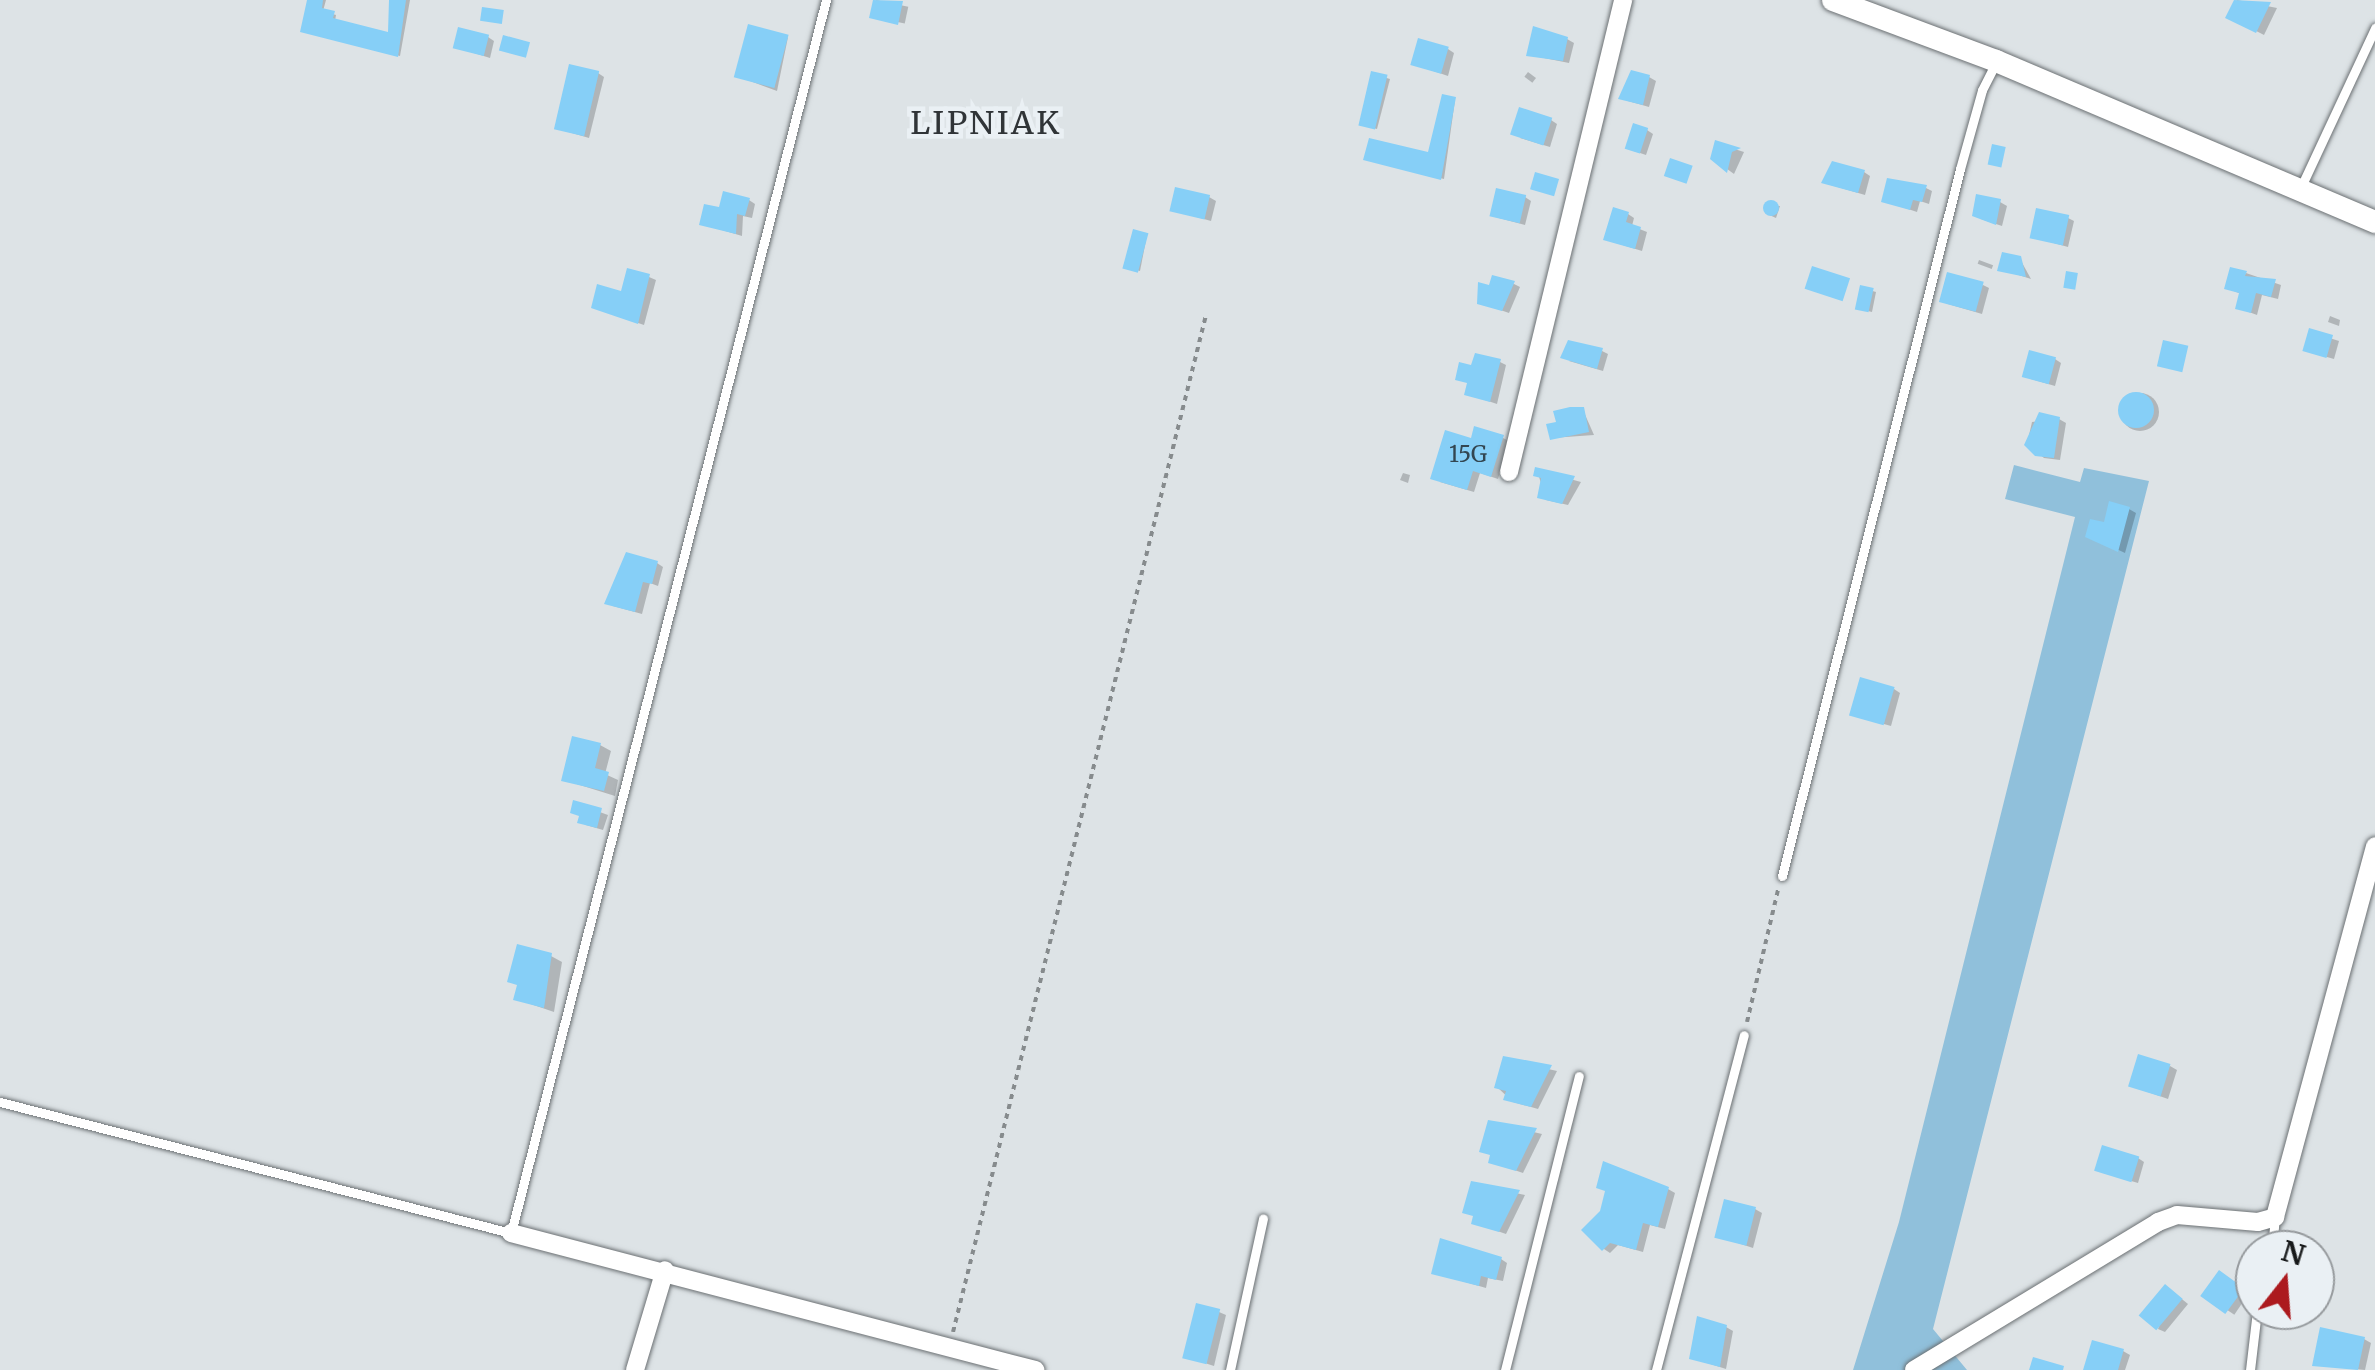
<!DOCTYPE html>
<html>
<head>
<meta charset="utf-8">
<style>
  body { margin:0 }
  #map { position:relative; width:2375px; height:1370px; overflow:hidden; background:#dde3e6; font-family:Merriweather,serif }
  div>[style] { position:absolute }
  .green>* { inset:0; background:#90c0db }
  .shadow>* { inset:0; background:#0003; transform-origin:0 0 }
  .round { border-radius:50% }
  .building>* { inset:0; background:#86cff7; transform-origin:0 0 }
  .path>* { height:4px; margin-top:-2px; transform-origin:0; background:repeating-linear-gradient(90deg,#868b8d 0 5px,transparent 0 10px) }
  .roads { filter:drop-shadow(0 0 2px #6b7073) drop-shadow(0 0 2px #6b7073) }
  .service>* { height:9px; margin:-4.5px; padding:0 4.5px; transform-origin:4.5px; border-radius:4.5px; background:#fff }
  .minor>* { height:18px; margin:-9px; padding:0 9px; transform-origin:9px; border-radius:9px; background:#fff }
  .tertiary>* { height:22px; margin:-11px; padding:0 11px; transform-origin:11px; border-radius:11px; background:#fff }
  span { translate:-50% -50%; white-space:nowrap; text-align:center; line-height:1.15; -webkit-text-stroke:9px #eaf0f4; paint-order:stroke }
  .number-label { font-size:22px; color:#334651 }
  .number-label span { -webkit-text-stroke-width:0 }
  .quarter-label { font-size:32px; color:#303437; letter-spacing:2.5px }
  .north { position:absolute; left:2235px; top:1230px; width:100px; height:100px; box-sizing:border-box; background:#eaf0f4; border:2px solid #969a9d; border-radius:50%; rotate:17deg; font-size:28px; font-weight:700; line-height:40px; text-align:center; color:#17191a }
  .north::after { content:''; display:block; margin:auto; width:35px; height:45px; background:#ac1a1e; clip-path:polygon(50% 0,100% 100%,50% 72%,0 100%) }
</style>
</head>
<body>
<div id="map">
  <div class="green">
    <div style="clip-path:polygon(2014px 465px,2080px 482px,2084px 468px,2149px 481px,1933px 1329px,1967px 1370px,1853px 1370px,1899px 1222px,2075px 517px,2005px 499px)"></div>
  </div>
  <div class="shadow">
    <div style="clip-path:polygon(310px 0,326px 0,323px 11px,336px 15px,335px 21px,391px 36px,391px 0,410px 0,400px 56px,305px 32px)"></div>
    <div style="left:876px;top:0;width:33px;height:17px;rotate:12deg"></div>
    <div style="clip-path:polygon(2237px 0,2277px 8px,2264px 35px,2229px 17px)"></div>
    <div style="clip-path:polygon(488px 37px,494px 41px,490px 58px,455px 47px)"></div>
    <div style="clip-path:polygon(788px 37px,777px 91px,737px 76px)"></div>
    <div style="clip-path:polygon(1567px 39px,1574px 43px,1569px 63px,1529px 55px)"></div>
    <div style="clip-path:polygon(1448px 49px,1454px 53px,1448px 76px,1413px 64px)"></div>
    <div style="left:1528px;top:72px;width:10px;height:6px;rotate:37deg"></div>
    <div style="clip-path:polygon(598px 73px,604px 77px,589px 138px,555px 128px)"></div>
    <div style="clip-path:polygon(1373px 74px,1390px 79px,1377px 129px,1363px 125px)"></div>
    <div style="clip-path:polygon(1649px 77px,1656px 81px,1649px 107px,1628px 101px)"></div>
    <div style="clip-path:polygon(1455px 100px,1444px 179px,1368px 160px,1429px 155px)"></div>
    <div style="clip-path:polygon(1551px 120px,1557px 124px,1550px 147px,1520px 138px)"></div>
    <div style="clip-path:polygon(1647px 130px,1653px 134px,1646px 155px,1634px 151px)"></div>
    <div style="clip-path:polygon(1716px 143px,1744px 152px,1734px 174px,1712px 158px)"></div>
    <div style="clip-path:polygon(1864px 172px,1870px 176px,1865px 195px,1831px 185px)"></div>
    <div style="clip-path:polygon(1926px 188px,1932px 191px,1929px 204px,1920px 201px,1917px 212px,1884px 201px)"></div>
    <div style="clip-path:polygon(1209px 197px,1216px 201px,1211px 221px,1172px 210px)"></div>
    <div style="clip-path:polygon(1525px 197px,1531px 201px,1525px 225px,1499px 218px)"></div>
    <div style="clip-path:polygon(749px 200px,755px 204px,752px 218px,743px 216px,742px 236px,702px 224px)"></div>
    <div style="clip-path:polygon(2000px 202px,2007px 206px,2002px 226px,1981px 219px)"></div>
    <div style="clip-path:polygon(1770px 206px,1780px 206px,1776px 218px,1767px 214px)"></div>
    <div style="clip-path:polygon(1628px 214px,1634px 218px,1632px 226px,1647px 232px,1642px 251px,1613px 242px)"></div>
    <div style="clip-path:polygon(2068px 218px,2074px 221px,2068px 247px,2032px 237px)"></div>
    <div style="clip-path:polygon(1147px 235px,1140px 271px,1128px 268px)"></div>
    <div style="clip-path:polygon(2020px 259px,2031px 279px,2000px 269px)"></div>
    <div style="left:1979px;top:260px;width:15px;height:4px;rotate:20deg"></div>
    <div style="clip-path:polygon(2246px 273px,2281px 285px,2278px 299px,2262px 295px,2257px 315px,2238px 308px,2241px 294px,2227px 288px)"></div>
    <div style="clip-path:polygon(649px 277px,656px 280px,644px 325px,600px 310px)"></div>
    <div style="clip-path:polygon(1514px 284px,1520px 287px,1509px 313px,1480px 303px,1491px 288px)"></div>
    <div style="clip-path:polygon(1983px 285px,1989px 288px,1982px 314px,1948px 304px)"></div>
    <div style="clip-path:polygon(1862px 288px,1876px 292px,1872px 312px,1860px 309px)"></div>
    <div style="clip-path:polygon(2330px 316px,2340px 320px,2339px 326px,2328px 322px)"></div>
    <div style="clip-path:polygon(2311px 332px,2339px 341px,2334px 359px,2313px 353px)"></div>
    <div style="clip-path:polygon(1602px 351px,1608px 354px,1603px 371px,1569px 361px)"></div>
    <div style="clip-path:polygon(2055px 359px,2061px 363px,2055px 386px,2031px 379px)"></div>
    <div style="clip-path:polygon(1500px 362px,1506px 365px,1497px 404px,1467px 394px,1473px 368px)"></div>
    <div class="round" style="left:2121px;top:393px;width:38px;height:38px"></div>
    <div style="clip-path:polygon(1583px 410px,1594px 435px,1552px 438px)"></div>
    <div style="clip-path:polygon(2059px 419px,2066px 423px,2060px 460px,2044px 458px,2027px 444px,2032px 422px)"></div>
    <div style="clip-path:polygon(1503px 438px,1509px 441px,1498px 479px,1480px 473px,1474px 492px,1440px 482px,1472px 441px)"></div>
    <div style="clip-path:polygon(1537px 470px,1581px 482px,1568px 505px,1546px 500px)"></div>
    <div style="clip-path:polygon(1403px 473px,1410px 475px,1408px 483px,1400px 480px)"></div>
    <div style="clip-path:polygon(2129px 509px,2136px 513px,2125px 553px,2095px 539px)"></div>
    <div style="clip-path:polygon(657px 563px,663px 567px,658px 586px,650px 583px,642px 614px,613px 606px)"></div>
    <div style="clip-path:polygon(1894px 689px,1900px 693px,1891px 726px,1859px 717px)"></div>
    <div style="clip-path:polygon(600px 745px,611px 751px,605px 774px,618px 780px,615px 796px,564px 780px)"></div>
    <div style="clip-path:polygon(575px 803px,608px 815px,603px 830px,586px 825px)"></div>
    <div style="clip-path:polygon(551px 956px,562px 962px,554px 1012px,516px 999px)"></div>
    <div style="clip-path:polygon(1505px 1059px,1557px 1071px,1538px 1109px,1513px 1102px,1497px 1087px)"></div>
    <div style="clip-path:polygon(2170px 1066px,2177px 1070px,2168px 1099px,2131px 1086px)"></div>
    <div style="clip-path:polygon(1490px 1122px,1542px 1134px,1523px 1173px,1491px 1162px)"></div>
    <div style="clip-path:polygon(2138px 1158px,2144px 1162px,2138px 1183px,2104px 1173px)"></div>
    <div style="clip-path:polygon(1473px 1184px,1525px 1195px,1506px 1234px,1474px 1223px)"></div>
    <div style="clip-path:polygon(1668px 1189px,1675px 1193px,1665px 1229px,1650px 1225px,1643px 1252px,1618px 1245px,1610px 1253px,1604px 1249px,1607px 1192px)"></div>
    <div style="clip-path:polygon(1755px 1209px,1762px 1213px,1753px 1248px,1720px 1237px)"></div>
    <div style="clip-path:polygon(1501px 1259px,1507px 1263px,1503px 1281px,1488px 1278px,1486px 1288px,1434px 1273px)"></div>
    <div style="left:2219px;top:1273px;width:36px;height:26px;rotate:34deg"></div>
    <div style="clip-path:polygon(2172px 1291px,2188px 1304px,2165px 1332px,2158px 1329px)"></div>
    <div style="clip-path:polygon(1219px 1312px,1226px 1315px,1214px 1366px,1186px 1357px)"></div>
    <div style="clip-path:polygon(1726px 1327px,1733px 1331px,1726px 1369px,1692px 1358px)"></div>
    <div style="clip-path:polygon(2364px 1339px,2371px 1343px,2365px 1370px,2314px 1365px)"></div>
    <div style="clip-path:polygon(2123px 1351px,2130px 1355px,2125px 1370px,2086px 1370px)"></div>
  </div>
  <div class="building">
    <div style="clip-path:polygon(307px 0,323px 0,322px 8px,335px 11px,333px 18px,388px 32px,389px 0,406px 0,398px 57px,300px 32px)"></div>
    <div style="clip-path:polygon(873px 0,903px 1px,898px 25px,869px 18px)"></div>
    <div style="clip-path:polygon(2234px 0,2271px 2px,2256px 33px,2225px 18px)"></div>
    <div style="left:482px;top:7px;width:22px;height:14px;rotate:8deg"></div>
    <div style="left:748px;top:24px;width:42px;height:55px;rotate:15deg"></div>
    <div style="clip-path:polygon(1533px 26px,1568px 37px,1563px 61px,1526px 56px)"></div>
    <div style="left:458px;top:27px;width:32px;height:22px;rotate:14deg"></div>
    <div style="left:503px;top:35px;width:28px;height:16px;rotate:15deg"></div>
    <div style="left:1418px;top:38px;width:32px;height:28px;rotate:16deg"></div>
    <div style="left:569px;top:64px;width:31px;height:67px;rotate:13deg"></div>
    <div style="clip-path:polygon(1631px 70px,1650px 75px,1643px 105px,1618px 99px)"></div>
    <div style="left:1371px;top:71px;width:17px;height:56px;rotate:13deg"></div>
    <div style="clip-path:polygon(1442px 94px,1456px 97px,1441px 180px,1363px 160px,1369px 138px,1428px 152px)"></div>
    <div style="left:1519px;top:107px;width:35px;height:29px;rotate:18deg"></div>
    <div style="left:1633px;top:123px;width:16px;height:27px;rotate:18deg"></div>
    <div style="clip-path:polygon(1715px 140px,1741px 148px,1732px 152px,1727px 173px,1710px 159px)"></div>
    <div style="left:1992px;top:144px;width:14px;height:21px;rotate:12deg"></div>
    <div style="left:1670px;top:158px;width:24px;height:19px;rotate:19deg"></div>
    <div style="clip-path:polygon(1832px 161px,1865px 170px,1858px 193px,1821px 183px)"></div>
    <div style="left:1535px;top:172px;width:25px;height:18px;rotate:16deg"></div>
    <div style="clip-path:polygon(1887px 178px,1927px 185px,1922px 202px,1913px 200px,1910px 210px,1881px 202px)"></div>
    <div style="left:1175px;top:187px;width:36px;height:25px;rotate:13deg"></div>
    <div style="left:1496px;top:188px;width:31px;height:29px;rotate:13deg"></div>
    <div style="clip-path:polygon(723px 191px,750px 198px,745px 216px,737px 214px,736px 234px,699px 225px,704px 204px,719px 207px)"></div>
    <div style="clip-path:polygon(1976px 194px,2001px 199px,1996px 225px,1972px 216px)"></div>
    <div class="round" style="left:1763px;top:200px;width:16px;height:16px"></div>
    <div style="clip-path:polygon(1613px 207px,1629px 212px,1626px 222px,1641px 227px,1635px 249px,1603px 240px)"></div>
    <div style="left:2036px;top:208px;width:34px;height:31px;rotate:12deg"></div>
    <div style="left:1133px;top:229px;width:16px;height:41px;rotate:15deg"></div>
    <div style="clip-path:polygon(2002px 252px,2021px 256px,2026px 277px,1997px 271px)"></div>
    <div style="left:1812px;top:266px;width:40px;height:24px;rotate:18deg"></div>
    <div style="clip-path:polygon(2230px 267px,2247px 271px,2245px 276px,2276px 279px,2271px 297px,2256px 293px,2251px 313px,2235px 309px,2239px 293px,2224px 289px)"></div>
    <div style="clip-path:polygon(627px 268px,650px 274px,638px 324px,591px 308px,597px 284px,621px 291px)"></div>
    <div style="left:2066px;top:271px;width:12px;height:17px;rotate:9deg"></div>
    <div style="left:1947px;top:272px;width:38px;height:31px;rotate:15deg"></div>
    <div style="clip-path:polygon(1492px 275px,1515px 281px,1502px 311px,1477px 304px,1478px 282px,1489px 285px)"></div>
    <div style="left:1860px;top:285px;width:14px;height:25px;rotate:12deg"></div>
    <div style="left:2309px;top:328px;width:25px;height:24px;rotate:16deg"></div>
    <div style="clip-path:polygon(1568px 340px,1603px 348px,1597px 369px,1560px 358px)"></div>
    <div style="left:2163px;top:340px;width:26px;height:27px;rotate:13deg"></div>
    <div style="left:2029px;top:350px;width:28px;height:28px;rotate:15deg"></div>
    <div style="clip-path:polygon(1475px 353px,1501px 359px,1490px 402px,1464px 395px,1467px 383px,1455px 380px,1459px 362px,1471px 365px)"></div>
    <div class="round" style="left:2118px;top:392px;width:36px;height:36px"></div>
    <div style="clip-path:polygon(1570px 407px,1584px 407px,1589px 432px,1550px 440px,1546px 424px,1556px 422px,1553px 411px)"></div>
    <div style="clip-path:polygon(2039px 412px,2060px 417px,2054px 458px,2035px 456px,2024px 445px)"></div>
    <div style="clip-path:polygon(1474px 426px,1504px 435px,1491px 477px,1473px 471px,1467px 490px,1430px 479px,1445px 430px,1471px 438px)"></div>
    <div style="clip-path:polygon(1535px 467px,1575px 476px,1562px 504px,1537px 498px,1541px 478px,1533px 476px)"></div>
    <div style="clip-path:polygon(2109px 501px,2130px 507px,2118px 552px,2085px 537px,2090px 519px,2104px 522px)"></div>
    <div style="clip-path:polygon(626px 552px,658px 561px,652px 584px,643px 582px,635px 612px,604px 604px)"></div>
    <div style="left:1860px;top:677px;width:36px;height:40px;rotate:16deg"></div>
    <div style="clip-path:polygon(572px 736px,601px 743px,595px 768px,609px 772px,604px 791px,561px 781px)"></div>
    <div style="clip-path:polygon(573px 800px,602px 808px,597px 828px,577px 823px,579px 816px,570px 813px)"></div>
    <div style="clip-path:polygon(517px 944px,552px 953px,544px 1008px,513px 1000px,517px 985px,507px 982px)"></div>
    <div style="left:2138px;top:1054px;width:34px;height:34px;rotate:17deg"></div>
    <div style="clip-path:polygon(1503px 1056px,1552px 1065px,1531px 1107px,1503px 1100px,1506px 1091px,1494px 1088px)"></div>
    <div style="clip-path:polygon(1488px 1120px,1537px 1128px,1516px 1171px,1488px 1163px,1490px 1155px,1479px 1152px)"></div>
    <div style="left:2102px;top:1145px;width:39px;height:27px;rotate:17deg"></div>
    <div style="clip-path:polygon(1603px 1161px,1669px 1187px,1658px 1227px,1643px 1223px,1636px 1250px,1610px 1243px,1602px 1251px,1581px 1230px,1600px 1211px,1605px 1191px,1596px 1188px)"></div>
    <div style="clip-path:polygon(1471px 1181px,1520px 1190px,1499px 1232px,1471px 1224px,1473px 1216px,1462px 1213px)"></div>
    <div style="left:1724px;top:1199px;width:33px;height:40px;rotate:14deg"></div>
    <div style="clip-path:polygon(1440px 1238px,1502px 1257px,1496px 1280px,1481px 1276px,1479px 1286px,1431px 1274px)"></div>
    <div style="left:2219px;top:1270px;width:31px;height:32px;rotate:36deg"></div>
    <div style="left:2165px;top:1284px;width:23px;height:41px;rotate:40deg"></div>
    <div style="left:1196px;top:1303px;width:25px;height:57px;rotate:14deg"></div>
    <div style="clip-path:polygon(1697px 1316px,1727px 1325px,1720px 1367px,1689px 1359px)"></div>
    <div style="clip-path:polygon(2320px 1327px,2365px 1337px,2358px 1370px,2312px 1366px)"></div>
    <div style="clip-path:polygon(2092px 1340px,2124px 1349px,2118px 1370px,2083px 1370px)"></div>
    <div style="clip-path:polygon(2033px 1357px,2064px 1366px,2063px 1370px,2029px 1370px)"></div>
  </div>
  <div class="path">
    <div style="left:1747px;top:1022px;width:136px;rotate:-76.8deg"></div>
    <div style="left:953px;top:1332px;width:1048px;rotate:-76.03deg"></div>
  </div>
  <div class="roads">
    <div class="service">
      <div style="left:2300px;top:189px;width:178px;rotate:-65deg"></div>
      <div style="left:1782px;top:876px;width:729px;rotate:-75.87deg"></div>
      <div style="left:1960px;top:169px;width:82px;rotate:-74.4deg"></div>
      <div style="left:1982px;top:90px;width:31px;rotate:-63deg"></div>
      <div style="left:0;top:1102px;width:528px;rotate:14.38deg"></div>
      <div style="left:511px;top:1233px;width:1273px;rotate:-75.67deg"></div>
      <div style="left:2272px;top:1250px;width:33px;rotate:-85deg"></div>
      <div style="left:1230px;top:1370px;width:155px;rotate:-77.7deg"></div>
      <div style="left:1505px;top:1370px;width:303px;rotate:-75.9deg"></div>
      <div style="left:1656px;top:1370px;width:346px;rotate:-75.3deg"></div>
      <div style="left:2250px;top:1370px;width:60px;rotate:-83.3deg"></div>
    </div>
    <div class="minor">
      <div style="left:1509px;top:472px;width:486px;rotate:-76.4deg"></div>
      <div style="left:511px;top:1233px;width:542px;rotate:14.65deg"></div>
      <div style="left:635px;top:1370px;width:104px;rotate:-73.3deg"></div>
      <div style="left:1914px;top:1370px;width:285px;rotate:-31.2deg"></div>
      <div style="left:2158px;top:1222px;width:20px;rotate:-20deg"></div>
      <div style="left:2177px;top:1215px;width:81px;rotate:4.9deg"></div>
      <div style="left:2258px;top:1222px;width:18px;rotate:-16deg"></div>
      <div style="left:2275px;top:1217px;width:384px;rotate:-74.9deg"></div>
    </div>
    <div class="tertiary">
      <div style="left:1833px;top:0;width:174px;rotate:20.5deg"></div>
      <div style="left:1996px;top:61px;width:412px;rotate:23deg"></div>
    </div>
  </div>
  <div class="number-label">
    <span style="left:1468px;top:455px">15G</span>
  </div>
  <div class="quarter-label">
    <span style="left:986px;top:123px">LIPNIAK</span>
  </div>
  <div class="north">N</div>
</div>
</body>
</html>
